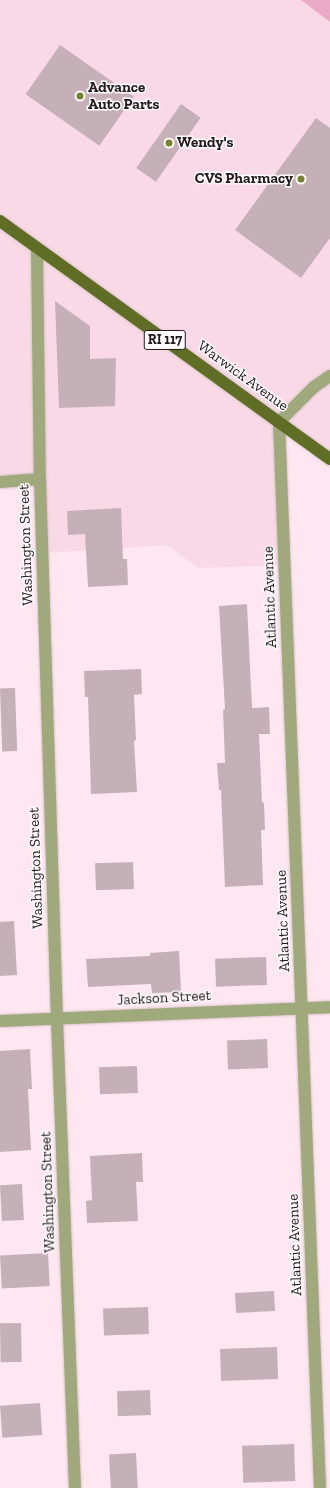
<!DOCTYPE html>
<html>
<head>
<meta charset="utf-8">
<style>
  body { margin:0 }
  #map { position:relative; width:330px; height:1488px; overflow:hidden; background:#fee7f0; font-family:"Zilla Slab",serif }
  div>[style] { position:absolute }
  .built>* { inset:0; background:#f8d9e5 }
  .forest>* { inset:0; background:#eaa9c4 }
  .building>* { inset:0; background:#c6b0b8; transform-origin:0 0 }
  .roads { filter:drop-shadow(0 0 1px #d7c2ca) drop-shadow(0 0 1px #d7c2ca) }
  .minor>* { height:12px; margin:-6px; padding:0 6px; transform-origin:6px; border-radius:6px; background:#9fa97b }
  .tertiary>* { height:12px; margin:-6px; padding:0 6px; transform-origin:6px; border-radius:6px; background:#9fa97b }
  .primary>* { height:12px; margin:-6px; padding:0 6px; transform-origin:6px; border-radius:6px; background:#606d24 }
  .dots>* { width:11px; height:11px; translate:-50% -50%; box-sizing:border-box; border:2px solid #fffafc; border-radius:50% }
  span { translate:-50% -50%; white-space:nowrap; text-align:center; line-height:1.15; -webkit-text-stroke:3px #fffafc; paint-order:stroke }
  .shield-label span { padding:1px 3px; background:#fffafc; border:1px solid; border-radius:3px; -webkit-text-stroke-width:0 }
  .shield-label { font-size:14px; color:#231b1e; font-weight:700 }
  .poi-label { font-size:15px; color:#231b1e; font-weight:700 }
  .left { translate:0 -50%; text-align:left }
  .right { translate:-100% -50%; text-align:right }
  .street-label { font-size:15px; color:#231b1e }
</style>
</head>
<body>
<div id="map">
  <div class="built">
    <div style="clip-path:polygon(0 0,301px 0,330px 22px,330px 461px,283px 427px,285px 565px,198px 568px,167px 545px,45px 553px,41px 484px,0 484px)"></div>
  </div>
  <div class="forest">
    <div style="clip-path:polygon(301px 0,330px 0,330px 22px)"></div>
  </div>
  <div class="building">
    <div style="left:60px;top:45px;width:90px;height:60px;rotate:35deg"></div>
    <div style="left:181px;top:104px;width:24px;height:78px;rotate:35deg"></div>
    <div style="clip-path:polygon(316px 118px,330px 128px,330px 238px,301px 278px,235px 230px)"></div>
    <div style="clip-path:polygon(55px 301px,90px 326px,90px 359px,116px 358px,115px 406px,59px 408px)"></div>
    <div style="clip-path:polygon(121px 508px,123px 559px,127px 559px,128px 585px,88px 587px,85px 534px,68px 535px,67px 511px)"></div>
    <div style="clip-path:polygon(247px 604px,252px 708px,269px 707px,270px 734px,259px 734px,262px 803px,264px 802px,265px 830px,261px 830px,263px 885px,225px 887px,221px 790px,219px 790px,217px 763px,225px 763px,223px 710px,225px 709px,219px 606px)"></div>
    <div style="clip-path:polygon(141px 669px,142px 694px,134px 695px,136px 740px,134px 741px,137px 792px,91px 794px,88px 697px,85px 697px,84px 671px)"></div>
    <div style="left:15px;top:688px;width:63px;height:15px;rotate:88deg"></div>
    <div style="left:133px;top:862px;width:27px;height:38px;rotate:88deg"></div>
    <div style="clip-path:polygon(14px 921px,17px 975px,0 976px,0 922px)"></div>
    <div style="clip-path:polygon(179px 951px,181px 992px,152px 993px,151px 984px,88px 987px,86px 959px,150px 956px,150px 953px)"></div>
    <div style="left:266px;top:957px;width:28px;height:51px;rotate:88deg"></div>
    <div style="left:267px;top:1039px;width:29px;height:40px;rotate:88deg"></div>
    <div style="clip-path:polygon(30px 1049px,32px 1089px,28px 1089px,31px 1150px,0 1152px,0 1051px)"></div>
    <div style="left:137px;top:1066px;width:27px;height:38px;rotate:88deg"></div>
    <div style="clip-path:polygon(142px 1153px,143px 1182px,136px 1182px,138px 1221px,87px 1223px,86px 1201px,92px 1200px,90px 1156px)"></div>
    <div style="left:22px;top:1184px;width:36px;height:22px;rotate:87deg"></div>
    <div style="left:48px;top:1253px;width:33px;height:48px;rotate:87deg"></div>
    <div style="left:274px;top:1291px;width:20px;height:39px;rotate:87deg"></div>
    <div style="left:148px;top:1307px;width:27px;height:45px;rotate:88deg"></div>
    <div style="left:21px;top:1323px;width:39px;height:21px;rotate:89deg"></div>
    <div style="left:277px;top:1347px;width:32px;height:57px;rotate:88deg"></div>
    <div style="left:150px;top:1390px;width:25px;height:33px;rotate:88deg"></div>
    <div style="left:40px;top:1403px;width:32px;height:40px;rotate:86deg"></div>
    <div style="left:294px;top:1444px;width:37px;height:52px;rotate:88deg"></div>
    <div style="left:136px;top:1453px;width:35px;height:27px;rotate:87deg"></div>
  </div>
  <div class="roads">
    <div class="minor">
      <div style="left:37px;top:248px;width:231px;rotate:89.3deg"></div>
      <div style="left:40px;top:479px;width:541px;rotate:88.2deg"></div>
      <div style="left:57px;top:1020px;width:468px;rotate:87.8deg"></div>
      <div style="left:279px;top:422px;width:1067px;rotate:87.8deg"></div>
      <div style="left:0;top:482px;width:40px;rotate:-4.3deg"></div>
      <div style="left:0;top:1021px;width:330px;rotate:-2.4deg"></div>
    </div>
    <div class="tertiary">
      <div style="left:279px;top:422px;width:49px;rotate:-45deg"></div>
      <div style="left:314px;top:387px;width:19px;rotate:-35deg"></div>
    </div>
    <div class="primary">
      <div style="left:0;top:221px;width:407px;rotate:35.8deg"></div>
    </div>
  </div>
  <div class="dots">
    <div style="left:80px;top:96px;background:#768432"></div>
    <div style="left:169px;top:143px;background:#768432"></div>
    <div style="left:301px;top:179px;background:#768432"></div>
  </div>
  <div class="shield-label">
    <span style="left:165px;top:340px">RI 117</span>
  </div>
  <div class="poi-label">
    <span class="left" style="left:88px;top:96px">Advance<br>Auto Parts</span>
    <span class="left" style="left:177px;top:143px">Wendy's</span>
    <span class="right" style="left:293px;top:179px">CVS Pharmacy</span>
  </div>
  <div class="street-label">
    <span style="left:243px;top:376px;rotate:36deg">Warwick Avenue</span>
    <span style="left:26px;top:545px;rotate:-92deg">Washington Street</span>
    <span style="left:270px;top:597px;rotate:-92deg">Atlantic Avenue</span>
    <span style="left:36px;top:868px;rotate:-92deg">Washington Street</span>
    <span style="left:283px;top:921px;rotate:-92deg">Atlantic Avenue</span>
    <span style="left:164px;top:998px;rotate:-3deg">Jackson Street</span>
    <span style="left:48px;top:1192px;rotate:-92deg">Washington Street</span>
    <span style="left:295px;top:1245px;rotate:-92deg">Atlantic Avenue</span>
  </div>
</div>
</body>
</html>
